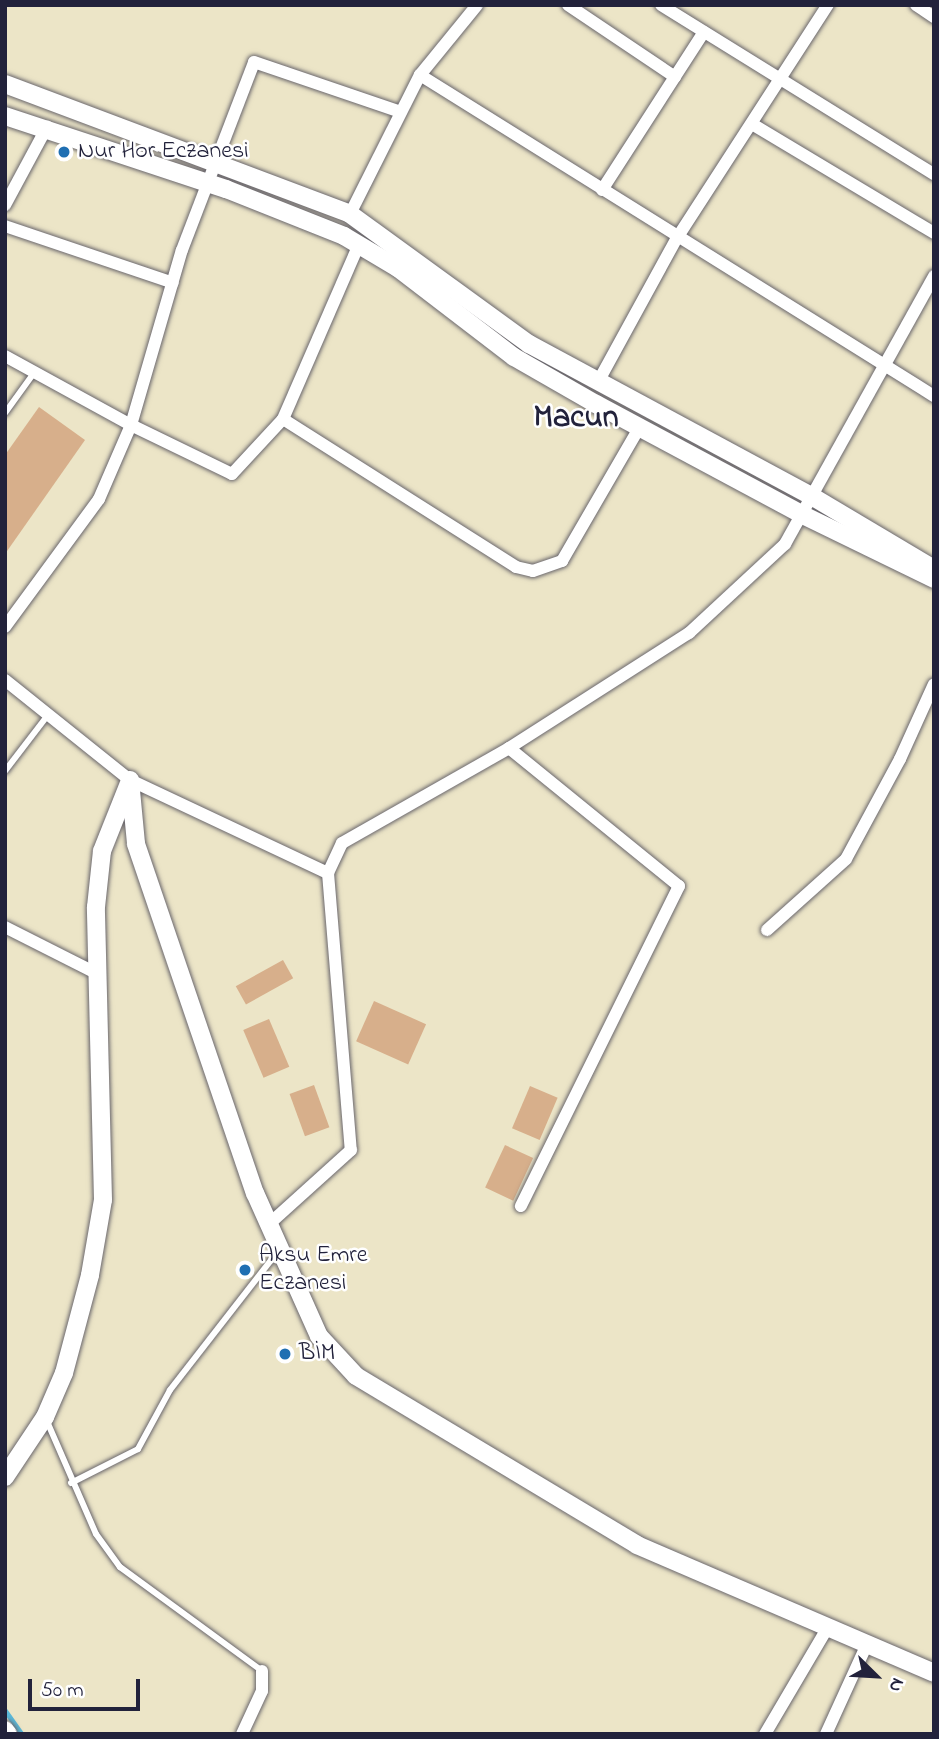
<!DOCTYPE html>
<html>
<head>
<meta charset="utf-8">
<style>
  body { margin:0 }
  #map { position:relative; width:939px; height:1739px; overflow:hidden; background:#ece5c7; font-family:"Indie Flower",sans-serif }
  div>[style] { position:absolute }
  .stream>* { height:4.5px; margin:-2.25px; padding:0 2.25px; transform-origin:2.25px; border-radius:2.25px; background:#5ab8d9 }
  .building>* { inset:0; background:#d7af8b; transform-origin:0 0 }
  .roads { filter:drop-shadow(0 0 2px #69666c) drop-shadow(0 0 2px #69666c) }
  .lane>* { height:6px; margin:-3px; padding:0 3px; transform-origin:3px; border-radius:3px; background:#fff }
  .street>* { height:12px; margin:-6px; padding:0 6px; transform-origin:6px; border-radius:6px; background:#fff }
  .secondary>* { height:18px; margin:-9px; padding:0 9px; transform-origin:9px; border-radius:9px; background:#fff }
  .dots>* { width:19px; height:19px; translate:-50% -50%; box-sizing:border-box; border:4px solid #fff; border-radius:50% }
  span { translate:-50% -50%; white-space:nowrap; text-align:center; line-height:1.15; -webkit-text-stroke:5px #fff; paint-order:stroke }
  .poi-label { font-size:24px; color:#22223b }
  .left { translate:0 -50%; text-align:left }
  .district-label { font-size:32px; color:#22223b; font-weight:700 }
  .frame { position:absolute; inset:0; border:7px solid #22223b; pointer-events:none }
  .north { position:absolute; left:841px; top:1641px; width:70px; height:70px; -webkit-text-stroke:5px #fff; paint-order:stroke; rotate:114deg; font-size:19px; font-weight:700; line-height:28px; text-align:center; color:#22223b }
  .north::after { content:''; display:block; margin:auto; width:24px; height:32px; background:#22223b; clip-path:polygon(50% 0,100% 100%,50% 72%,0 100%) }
  .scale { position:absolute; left:28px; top:1679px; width:112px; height:32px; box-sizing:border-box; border:4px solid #22223b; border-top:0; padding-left:9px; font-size:21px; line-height:24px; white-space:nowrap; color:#22223b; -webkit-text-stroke:5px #fff; paint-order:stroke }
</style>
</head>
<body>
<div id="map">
  <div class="stream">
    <div style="left:5px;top:1710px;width:29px;rotate:55deg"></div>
  </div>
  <div class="building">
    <div style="clip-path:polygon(39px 407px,85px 440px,5px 554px,5px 455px)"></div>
    <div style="left:283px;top:960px;width:21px;height:54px;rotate:61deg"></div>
    <div style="left:374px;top:1001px;width:57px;height:44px;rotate:24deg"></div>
    <div style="left:269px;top:1019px;width:52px;height:28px;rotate:67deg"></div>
    <div style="left:314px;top:1085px;width:45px;height:26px;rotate:70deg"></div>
    <div style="left:530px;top:1086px;width:30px;height:46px;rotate:23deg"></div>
    <div style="left:505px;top:1145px;width:31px;height:47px;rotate:25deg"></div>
  </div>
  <div class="roads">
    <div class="lane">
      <div style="left:5px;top:413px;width:49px;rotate:-54.1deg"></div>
      <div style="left:5px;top:771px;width:71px;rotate:-52.5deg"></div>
      <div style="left:46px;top:1419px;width:125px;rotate:66.5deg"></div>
      <div style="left:96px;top:1534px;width:41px;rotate:54deg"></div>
      <div style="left:120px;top:1567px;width:176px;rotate:36.2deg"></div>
      <div style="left:71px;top:1483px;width:75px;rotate:-26.9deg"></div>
      <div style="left:138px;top:1449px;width:67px;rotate:-61.5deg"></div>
      <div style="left:170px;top:1390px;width:177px;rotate:-52.1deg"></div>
    </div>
    <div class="street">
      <div style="left:568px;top:5px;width:129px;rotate:33.9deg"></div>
      <div style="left:661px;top:5px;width:321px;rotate:31.8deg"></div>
      <div style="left:916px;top:5px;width:22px;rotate:34deg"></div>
      <div style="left:420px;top:75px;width:606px;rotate:31.99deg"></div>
      <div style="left:752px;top:124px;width:212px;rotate:30.9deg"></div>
      <div style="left:602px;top:190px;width:188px;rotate:-57.2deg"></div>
      <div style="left:5px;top:205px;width:89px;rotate:-61.7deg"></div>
      <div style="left:350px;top:214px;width:156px;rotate:-63.3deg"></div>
      <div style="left:420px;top:75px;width:90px;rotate:-50.8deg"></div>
      <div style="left:5px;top:226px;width:177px;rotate:18.7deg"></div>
      <div style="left:5px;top:356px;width:144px;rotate:28.7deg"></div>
      <div style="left:131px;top:425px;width:112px;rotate:25.9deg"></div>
      <div style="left:232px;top:474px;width:75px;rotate:-47.2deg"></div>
      <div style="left:283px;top:419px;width:191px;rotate:-66.5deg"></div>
      <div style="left:598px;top:382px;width:164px;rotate:-61.3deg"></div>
      <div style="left:677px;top:238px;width:278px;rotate:-57.1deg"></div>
      <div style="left:283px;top:419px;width:276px;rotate:32.4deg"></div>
      <div style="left:516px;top:567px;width:17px;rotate:13deg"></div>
      <div style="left:533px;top:571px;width:31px;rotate:-19deg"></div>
      <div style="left:562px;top:561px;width:154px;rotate:-59.9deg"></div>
      <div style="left:5px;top:627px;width:159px;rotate:-53.7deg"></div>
      <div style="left:99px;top:499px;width:81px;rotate:-66.6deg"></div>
      <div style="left:131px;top:425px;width:182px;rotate:-73.8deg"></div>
      <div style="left:182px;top:250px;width:201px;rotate:-69deg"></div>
      <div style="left:254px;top:62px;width:155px;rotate:18.8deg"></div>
      <div style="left:5px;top:680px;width:160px;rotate:38.7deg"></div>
      <div style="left:130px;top:780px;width:219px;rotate:25.2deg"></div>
      <div style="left:328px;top:873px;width:278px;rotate:85.3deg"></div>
      <div style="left:351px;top:1150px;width:110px;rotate:137.9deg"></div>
      <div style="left:509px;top:748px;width:219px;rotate:39.1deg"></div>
      <div style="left:679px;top:886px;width:357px;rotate:116.3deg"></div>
      <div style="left:328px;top:873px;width:33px;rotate:-65deg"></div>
      <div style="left:342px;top:843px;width:192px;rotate:-29.6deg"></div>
      <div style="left:509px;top:748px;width:214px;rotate:-32.6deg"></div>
      <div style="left:689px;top:633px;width:131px;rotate:-42.8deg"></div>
      <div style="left:785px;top:544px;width:307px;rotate:-60.9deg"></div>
      <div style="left:5px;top:927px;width:100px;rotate:26.8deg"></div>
      <div style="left:767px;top:930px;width:106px;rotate:-41.9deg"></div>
      <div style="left:846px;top:859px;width:114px;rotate:-61.6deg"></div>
      <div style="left:900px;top:759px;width:82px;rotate:-65.6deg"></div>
      <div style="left:242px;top:1734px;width:47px;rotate:-65.1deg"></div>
      <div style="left:262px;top:1691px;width:20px;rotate:-90deg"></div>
      <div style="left:765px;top:1734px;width:124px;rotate:-59.5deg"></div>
      <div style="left:826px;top:1734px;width:99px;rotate:-65.5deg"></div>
    </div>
    <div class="secondary">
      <div style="left:5px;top:84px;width:369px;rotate:20.6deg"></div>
      <div style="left:350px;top:214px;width:221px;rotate:36deg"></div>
      <div style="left:529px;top:344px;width:323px;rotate:28.3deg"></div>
      <div style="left:813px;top:497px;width:141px;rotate:30.8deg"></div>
      <div style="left:5px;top:116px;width:233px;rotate:18.3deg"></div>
      <div style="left:226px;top:189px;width:127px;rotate:21.7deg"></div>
      <div style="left:344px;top:236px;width:63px;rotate:30.7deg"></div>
      <div style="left:398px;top:268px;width:146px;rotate:37.5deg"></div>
      <div style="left:514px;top:357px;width:95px;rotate:29.8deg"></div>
      <div style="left:596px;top:404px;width:235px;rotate:28.2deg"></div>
      <div style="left:803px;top:515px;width:146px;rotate:26deg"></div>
      <div style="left:130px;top:780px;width:64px;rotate:84.6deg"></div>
      <div style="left:136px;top:844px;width:369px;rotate:71.2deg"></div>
      <div style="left:255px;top:1193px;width:157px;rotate:65.9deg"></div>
      <div style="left:319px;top:1336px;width:54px;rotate:47.2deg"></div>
      <div style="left:356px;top:1376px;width:328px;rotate:31deg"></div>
      <div style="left:637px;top:1545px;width:323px;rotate:23.3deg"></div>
      <div style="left:5px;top:1477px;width:72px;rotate:-56.3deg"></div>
      <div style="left:45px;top:1417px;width:48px;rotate:-66.6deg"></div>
      <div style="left:64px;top:1373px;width:101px;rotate:-75.1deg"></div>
      <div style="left:90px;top:1275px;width:76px;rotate:-80.2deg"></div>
      <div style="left:103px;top:1200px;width:293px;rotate:-91.4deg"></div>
      <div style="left:96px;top:907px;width:56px;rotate:-83.9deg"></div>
      <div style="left:102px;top:851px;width:73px;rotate:-68.3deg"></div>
      <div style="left:5px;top:1730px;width:5px;rotate:53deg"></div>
    </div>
  </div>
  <div class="dots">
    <div style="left:64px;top:152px;background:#1f6fb2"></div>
    <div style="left:245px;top:1270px;background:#1f6fb2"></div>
    <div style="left:285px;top:1354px;background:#1f6fb2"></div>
  </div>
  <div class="poi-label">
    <span class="left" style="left:78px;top:152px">Nur Hor Eczanesi</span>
    <span class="left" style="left:259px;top:1270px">Aksu Emre<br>Eczanesi</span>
    <span class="left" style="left:299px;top:1354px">BİM</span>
  </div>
  <div class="district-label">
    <span style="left:576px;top:419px">Macun</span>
  </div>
  <div class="frame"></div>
  <div class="north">N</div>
  <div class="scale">50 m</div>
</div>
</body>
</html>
